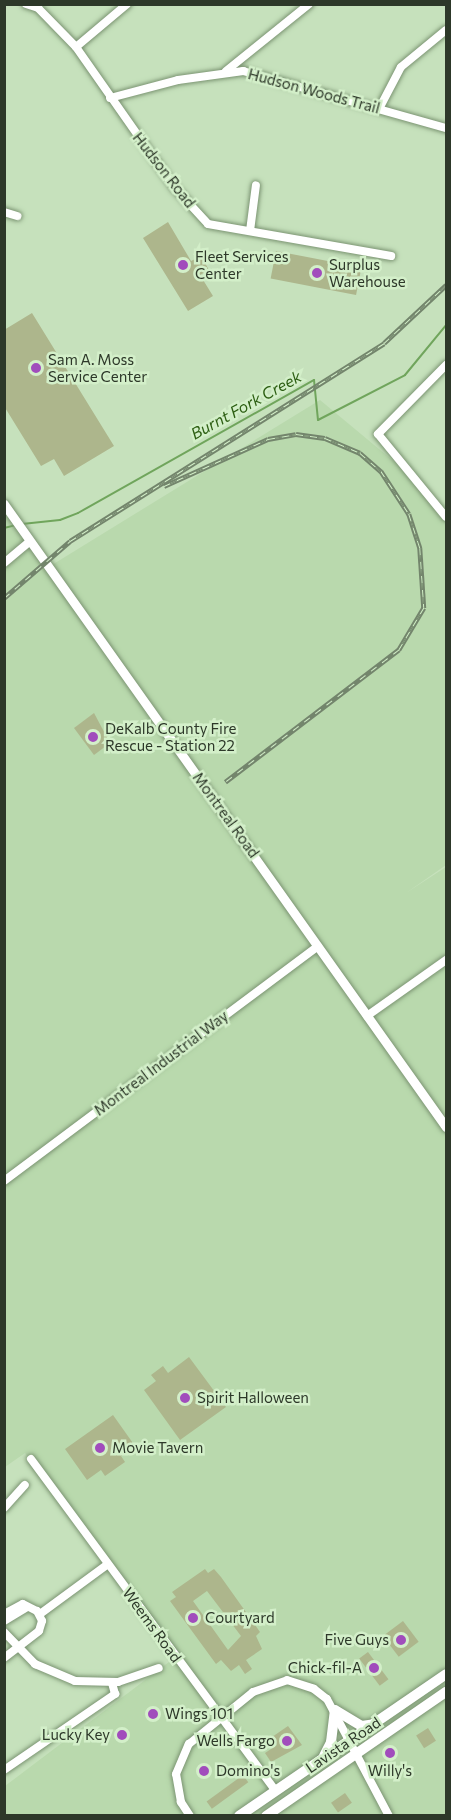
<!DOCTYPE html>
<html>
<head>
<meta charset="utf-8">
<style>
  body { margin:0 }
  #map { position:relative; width:451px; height:1820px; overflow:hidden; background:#c6e1bc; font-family:Commissioner,sans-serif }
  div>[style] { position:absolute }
  .built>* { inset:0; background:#b9d9ad }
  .stream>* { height:2px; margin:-1px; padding:0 1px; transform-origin:1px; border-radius:1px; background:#70a55c }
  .building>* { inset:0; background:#adb68c; transform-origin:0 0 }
  .roads { filter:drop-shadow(0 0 2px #7b9472) drop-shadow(0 0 2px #7b9472) }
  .minor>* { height:8px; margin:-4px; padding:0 4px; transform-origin:4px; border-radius:4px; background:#fff }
  .tertiary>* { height:9px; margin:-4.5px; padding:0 4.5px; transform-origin:4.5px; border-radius:4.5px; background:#fff }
  .secondary>* { height:10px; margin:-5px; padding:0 5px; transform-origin:5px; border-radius:5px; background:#fff }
  .rail>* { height:4.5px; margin-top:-2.25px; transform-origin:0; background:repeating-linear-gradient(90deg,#d3efc9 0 7px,#73856c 0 14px); box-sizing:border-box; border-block:2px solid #73856c }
  .dots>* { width:16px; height:16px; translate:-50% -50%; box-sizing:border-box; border:3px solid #d3efc9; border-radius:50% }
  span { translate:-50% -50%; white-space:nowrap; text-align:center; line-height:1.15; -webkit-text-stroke:5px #d3efc9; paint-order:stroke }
  .street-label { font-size:15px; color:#2d3829 }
  .poi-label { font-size:15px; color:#2d3829 }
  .left { translate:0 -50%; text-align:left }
  .right { translate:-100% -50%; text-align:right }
  .water-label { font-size:16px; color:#2c5e12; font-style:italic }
  .frame { position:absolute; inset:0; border:6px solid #2d3829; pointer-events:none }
</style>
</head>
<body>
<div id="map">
  <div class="built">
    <div style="clip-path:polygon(320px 400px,397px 464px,446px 521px,446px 865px,406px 893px,446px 867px,446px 1815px,5px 1815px,5px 1786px,177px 1656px,25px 1453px,5px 1467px,4px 504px,47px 568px)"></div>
  </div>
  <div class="stream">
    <div style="left:22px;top:524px;width:38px;rotate:-6deg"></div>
    <div style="left:60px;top:520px;width:19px;rotate:-21deg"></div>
    <div style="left:78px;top:513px;width:271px;rotate:-29.4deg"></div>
    <div style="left:314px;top:380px;width:40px;rotate:84.3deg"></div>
    <div style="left:318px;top:420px;width:98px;rotate:-27.3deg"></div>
    <div style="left:405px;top:375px;width:65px;rotate:-50.6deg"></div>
    <div style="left:4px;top:528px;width:12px;rotate:-14deg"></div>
  </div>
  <div class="building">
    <div style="clip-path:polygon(168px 222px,191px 261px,201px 256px,209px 270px,200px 275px,213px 296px,188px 311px,143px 238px)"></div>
    <div style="left:276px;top:251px;width:87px;height:28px;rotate:11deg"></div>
    <div style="clip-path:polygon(32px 313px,114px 446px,64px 476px,54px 459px,41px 466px,4px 406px,4px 330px)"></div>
    <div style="clip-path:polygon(94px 713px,110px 743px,94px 755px,74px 728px)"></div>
    <div style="clip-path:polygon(189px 1357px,226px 1407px,180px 1440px,144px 1390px,156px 1381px,151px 1375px,163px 1366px,168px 1373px)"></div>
    <div style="clip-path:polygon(113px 1415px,135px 1446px,121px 1456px,125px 1462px,105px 1476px,101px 1470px,87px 1480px,65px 1449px)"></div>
    <div style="clip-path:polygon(evenodd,205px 1569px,208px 1573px,214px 1569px,221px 1577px,260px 1632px,256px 1636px,262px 1649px,246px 1660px,252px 1669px,245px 1674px,239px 1665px,231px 1671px,221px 1660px,216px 1664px,170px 1601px,176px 1597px,172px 1592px,205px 1569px,207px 1591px,241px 1636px,228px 1650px,193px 1601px,207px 1591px)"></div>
    <div style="left:403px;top:1621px;width:26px;height:25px;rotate:53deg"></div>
    <div style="left:368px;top:1652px;width:34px;height:11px;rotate:53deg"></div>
    <div style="clip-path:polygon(288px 1726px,302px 1745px,271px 1762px,265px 1753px,277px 1745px,272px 1737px)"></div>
    <div style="left:428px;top:1728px;width:15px;height:14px;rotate:58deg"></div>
    <div style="left:243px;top:1775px;width:9px;height:45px;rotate:54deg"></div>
    <div style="left:345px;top:1793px;width:12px;height:17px;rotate:55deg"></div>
  </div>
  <div class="roads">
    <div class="minor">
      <div style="left:26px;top:4px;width:13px;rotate:18deg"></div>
      <div style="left:38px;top:8px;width:54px;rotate:45.7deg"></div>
      <div style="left:76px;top:47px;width:171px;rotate:55deg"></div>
      <div style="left:174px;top:187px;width:50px;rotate:47.4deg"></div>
      <div style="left:208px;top:224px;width:186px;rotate:9.9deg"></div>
      <div style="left:76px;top:47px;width:67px;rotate:-40.1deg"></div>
      <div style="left:226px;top:71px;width:107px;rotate:-38.9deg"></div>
      <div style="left:110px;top:98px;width:70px;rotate:-14.8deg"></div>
      <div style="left:178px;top:80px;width:66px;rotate:-7.9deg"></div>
      <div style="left:243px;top:71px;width:211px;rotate:15.7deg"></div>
      <div style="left:379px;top:109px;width:47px;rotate:-62.4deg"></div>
      <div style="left:401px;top:67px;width:58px;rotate:-39.4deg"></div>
      <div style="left:4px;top:212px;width:14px;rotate:17deg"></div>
      <div style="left:250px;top:231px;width:46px;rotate:-82.6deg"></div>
      <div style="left:446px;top:365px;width:97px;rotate:134.6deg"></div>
      <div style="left:378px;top:434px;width:107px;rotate:50.7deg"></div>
      <div style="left:4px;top:563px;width:34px;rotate:-40deg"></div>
      <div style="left:367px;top:1016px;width:97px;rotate:-35.3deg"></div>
      <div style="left:4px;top:1181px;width:392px;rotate:-36.8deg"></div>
      <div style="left:31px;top:1459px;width:411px;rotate:53.6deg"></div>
      <div style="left:4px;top:1508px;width:31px;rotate:-48deg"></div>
      <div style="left:4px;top:1614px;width:21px;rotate:-28deg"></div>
      <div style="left:23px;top:1604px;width:16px;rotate:27deg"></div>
      <div style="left:37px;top:1611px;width:11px;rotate:63deg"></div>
      <div style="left:42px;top:1621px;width:10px;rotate:107deg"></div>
      <div style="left:39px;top:1631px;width:44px;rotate:142.4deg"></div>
      <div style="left:40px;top:1614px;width:84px;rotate:-36.3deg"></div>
      <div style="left:4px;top:1621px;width:26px;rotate:-31deg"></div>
      <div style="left:4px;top:1632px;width:45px;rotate:45.9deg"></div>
      <div style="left:35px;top:1664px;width:43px;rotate:23deg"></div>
      <div style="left:75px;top:1681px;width:43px;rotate:1.3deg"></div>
      <div style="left:118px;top:1682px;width:43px;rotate:-18.9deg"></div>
      <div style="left:4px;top:1770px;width:135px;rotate:-34.4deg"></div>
      <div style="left:115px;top:1694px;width:11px;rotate:-105deg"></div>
      <div style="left:190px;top:1816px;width:17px;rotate:-123deg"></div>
      <div style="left:181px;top:1802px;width:28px;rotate:-100deg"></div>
      <div style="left:176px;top:1774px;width:33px;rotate:-67deg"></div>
      <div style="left:189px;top:1744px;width:82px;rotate:-39.1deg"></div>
      <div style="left:253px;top:1692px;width:36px;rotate:-19deg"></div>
      <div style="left:287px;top:1680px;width:28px;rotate:18deg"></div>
      <div style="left:314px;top:1689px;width:16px;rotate:38deg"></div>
      <div style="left:327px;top:1699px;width:132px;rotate:62.1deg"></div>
    </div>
    <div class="tertiary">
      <div style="left:4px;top:504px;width:764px;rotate:54.65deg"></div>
    </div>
    <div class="secondary">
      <div style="left:324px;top:1756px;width:16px;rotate:-63deg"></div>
      <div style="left:331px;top:1742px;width:32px;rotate:-83deg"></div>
      <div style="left:335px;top:1710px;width:31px;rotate:31deg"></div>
      <div style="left:362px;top:1726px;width:12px;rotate:-9deg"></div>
      <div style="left:239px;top:1816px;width:251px;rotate:-34.4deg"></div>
      <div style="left:266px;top:1816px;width:219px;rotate:-34.6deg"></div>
    </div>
  </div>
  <div class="rail">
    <div style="left:164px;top:486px;width:114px;rotate:-24.3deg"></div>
    <div style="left:268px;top:439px;width:28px;rotate:-10deg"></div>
    <div style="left:296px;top:434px;width:29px;rotate:8deg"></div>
    <div style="left:325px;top:438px;width:38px;rotate:23deg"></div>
    <div style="left:360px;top:453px;width:28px;rotate:41deg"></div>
    <div style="left:381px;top:471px;width:51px;rotate:56.9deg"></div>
    <div style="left:409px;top:514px;width:36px;rotate:72deg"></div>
    <div style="left:420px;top:548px;width:60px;rotate:86.2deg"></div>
    <div style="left:424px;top:608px;width:49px;rotate:120.8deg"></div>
    <div style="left:399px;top:650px;width:218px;rotate:142.7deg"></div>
    <div style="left:4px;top:598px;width:87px;rotate:-40.8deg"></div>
    <div style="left:70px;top:541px;width:371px;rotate:-32.2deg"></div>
    <div style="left:384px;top:343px;width:85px;rotate:-43.1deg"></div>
  </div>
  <div class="dots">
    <div style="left:183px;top:265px;background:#a14dbc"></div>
    <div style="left:317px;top:273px;background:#a14dbc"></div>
    <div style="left:36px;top:368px;background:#a14dbc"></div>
    <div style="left:93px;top:737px;background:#a14dbc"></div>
    <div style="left:185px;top:1398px;background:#a14dbc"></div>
    <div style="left:100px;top:1448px;background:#a14dbc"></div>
    <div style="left:193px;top:1618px;background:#a14dbc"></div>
    <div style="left:401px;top:1640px;background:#a14dbc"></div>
    <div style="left:374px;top:1668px;background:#a14dbc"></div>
    <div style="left:153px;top:1714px;background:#a14dbc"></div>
    <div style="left:122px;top:1735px;background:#a14dbc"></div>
    <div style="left:287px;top:1741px;background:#a14dbc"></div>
    <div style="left:390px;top:1753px;background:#a14dbc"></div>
    <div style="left:204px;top:1771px;background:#a14dbc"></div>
  </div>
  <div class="street-label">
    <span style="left:314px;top:91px;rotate:15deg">Hudson Woods Trail</span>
    <span style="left:164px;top:170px;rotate:52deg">Hudson Road</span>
    <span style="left:226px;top:815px;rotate:54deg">Montreal Road</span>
    <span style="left:161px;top:1063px;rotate:-37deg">Montreal Industrial Way</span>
    <span style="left:152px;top:1625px;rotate:54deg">Weems Road</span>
    <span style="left:343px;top:1745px;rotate:-34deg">Lavista Road</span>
  </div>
  <div class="poi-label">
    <span class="left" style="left:195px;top:265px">Fleet Services<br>Center</span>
    <span class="left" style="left:329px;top:273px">Surplus<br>Warehouse</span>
    <span class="left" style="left:48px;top:368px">Sam A. Moss<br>Service Center</span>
    <span class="left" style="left:105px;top:737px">DeKalb County Fire<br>Rescue - Station 22</span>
    <span class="left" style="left:197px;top:1398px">Spirit Halloween</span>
    <span class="left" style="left:112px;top:1448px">Movie Tavern</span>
    <span class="left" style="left:205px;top:1618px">Courtyard</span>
    <span class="right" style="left:389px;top:1640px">Five Guys</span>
    <span class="right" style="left:362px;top:1668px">Chick-fil-A</span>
    <span class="left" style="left:165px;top:1714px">Wings 101</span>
    <span class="right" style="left:110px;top:1735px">Lucky Key</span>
    <span class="right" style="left:275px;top:1741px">Wells Fargo</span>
    <span class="left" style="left:216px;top:1771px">Domino's</span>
    <span style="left:390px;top:1771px">Willy's</span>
  </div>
  <div class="water-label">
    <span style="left:246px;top:405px;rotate:-29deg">Burnt Fork Creek</span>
  </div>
  <div class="frame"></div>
</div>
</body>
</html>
